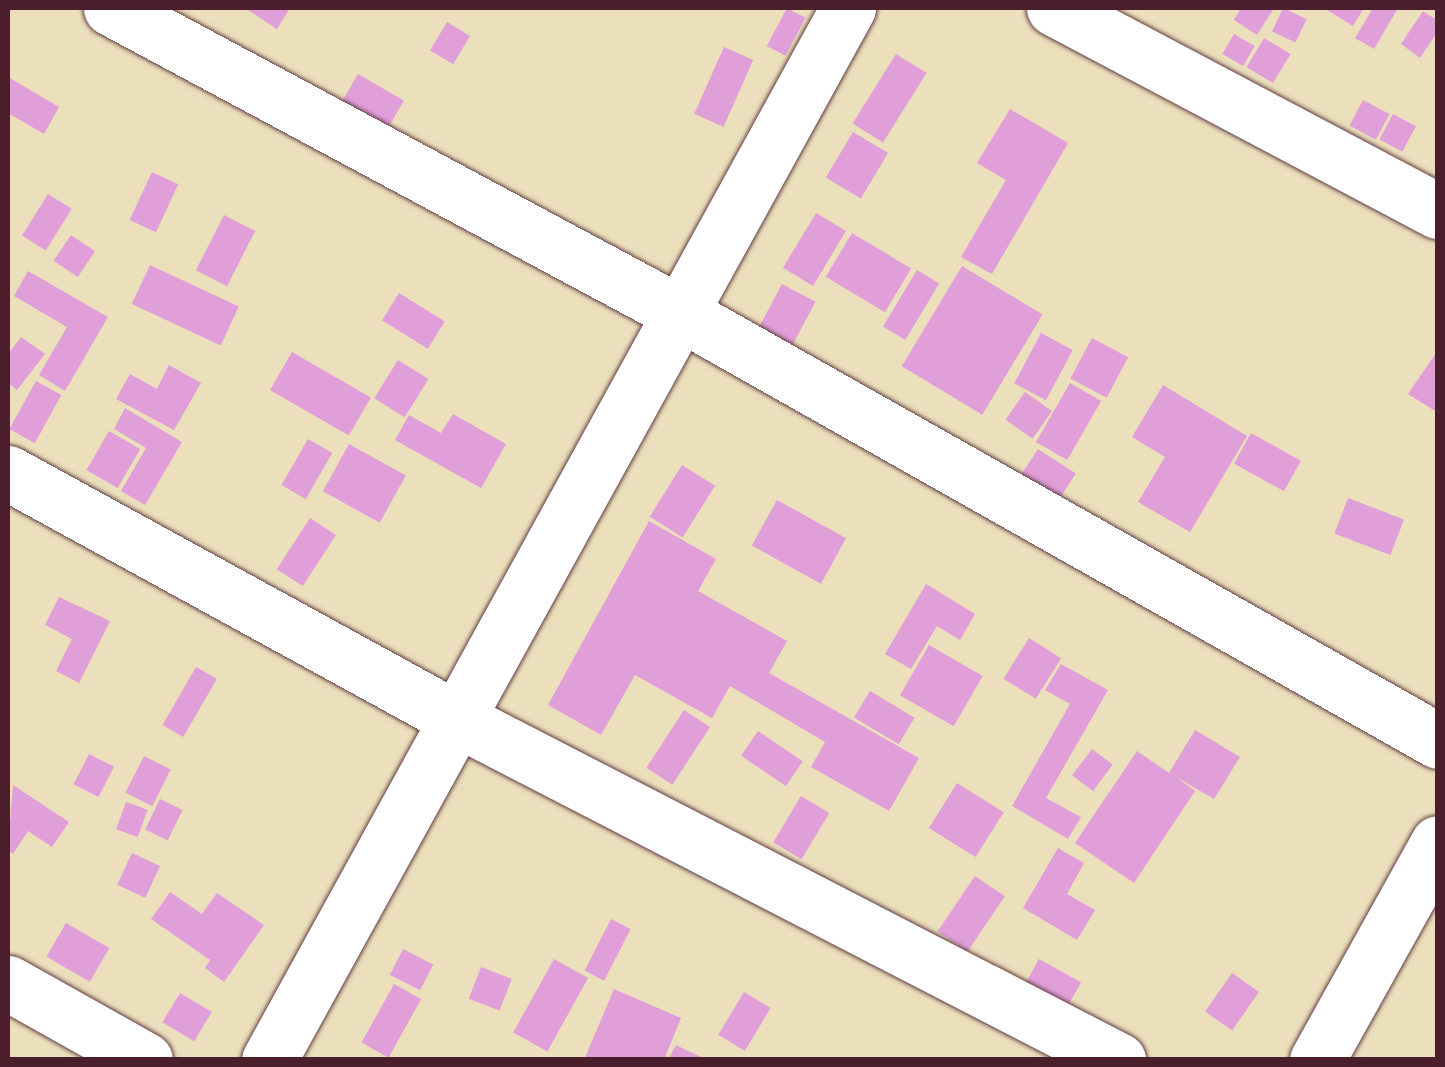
<!DOCTYPE html>
<html>
<head>
<meta charset="utf-8">
<style>
  body { margin:0 }
  #map { position:relative; width:1445px; height:1067px; overflow:hidden; background:#ebdfbc; font-family:"Shantell Sans",sans-serif }
  div>[style] { position:absolute }
  .building>* { inset:0; background:#e19fd9; transform-origin:0 0 }
  .roads { filter:drop-shadow(0 0 2px #623c41) drop-shadow(0 0 2px #623c41) }
  .minor>* { height:55px; margin:-27.5px; padding:0 27.5px; transform-origin:27.5px; border-radius:27.5px; background:#fff }
  span { translate:-50% -50%; white-space:nowrap; text-align:center; line-height:1.15; -webkit-text-stroke:8px #fff; paint-order:stroke }
  .frame { position:absolute; inset:0; border:10px solid #4a1f2b; pointer-events:none }
</style>
</head>
<body>
<div id="map">
  <div class="building">
    <div style="clip-path:polygon(245px 8px,290px 8px,277px 29px)"></div>
    <div style="left:787px;top:8px;width:21px;height:43px;rotate:28deg"></div>
    <div style="clip-path:polygon(1241px 8px,1274px 8px,1257px 35px,1234px 20px)"></div>
    <div style="left:1283px;top:8px;width:26px;height:26px;rotate:25deg"></div>
    <div style="clip-path:polygon(1324px 8px,1364px 8px,1353px 26px)"></div>
    <div style="clip-path:polygon(1373px 8px,1398px 8px,1374px 49px,1355px 38px)"></div>
    <div style="clip-path:polygon(1423px 11px,1438px 21px,1438px 31px,1420px 58px,1401px 44px)"></div>
    <div style="left:447px;top:22px;width:27px;height:33px;rotate:31deg"></div>
    <div style="left:1234px;top:34px;width:24px;height:23px;rotate:30deg"></div>
    <div style="left:1264px;top:38px;width:31px;height:34px;rotate:31deg"></div>
    <div style="left:724px;top:47px;width:32px;height:73px;rotate:24deg"></div>
    <div style="left:896px;top:54px;width:36px;height:82px;rotate:32deg"></div>
    <div style="left:358px;top:74px;width:53px;height:33px;rotate:30deg"></div>
    <div style="clip-path:polygon(8px 77px,59px 107px,44px 134px,8px 113px)"></div>
    <div style="left:1363px;top:100px;width:30px;height:29px;rotate:28deg"></div>
    <div style="clip-path:polygon(1010px 109px,1068px 143px,992px 274px,961px 257px,1006px 180px,977px 163px)"></div>
    <div style="left:1393px;top:114px;width:26px;height:29px;rotate:28deg"></div>
    <div style="left:853px;top:132px;width:41px;height:53px;rotate:31deg"></div>
    <div style="left:152px;top:172px;width:29px;height:53px;rotate:25deg"></div>
    <div style="left:48px;top:194px;width:28px;height:49px;rotate:32deg"></div>
    <div style="left:816px;top:213px;width:35px;height:64px;rotate:31deg"></div>
    <div style="left:224px;top:215px;width:35px;height:62px;rotate:27deg"></div>
    <div style="left:852px;top:233px;width:69px;height:51px;rotate:31deg"></div>
    <div style="left:71px;top:235px;width:29px;height:31px;rotate:34deg"></div>
    <div style="left:150px;top:265px;width:98px;height:43px;rotate:25deg"></div>
    <div style="left:962px;top:266px;width:94px;height:117px;rotate:31deg"></div>
    <div style="left:917px;top:270px;width:26px;height:66px;rotate:31deg"></div>
    <div style="clip-path:polygon(28px 271px,108px 317px,65px 391px,39px 375px,67px 327px,14px 296px)"></div>
    <div style="left:782px;top:284px;width:38px;height:49px;rotate:28deg"></div>
    <div style="left:399px;top:293px;width:54px;height:32px;rotate:32deg"></div>
    <div style="left:1041px;top:333px;width:36px;height:57px;rotate:28deg"></div>
    <div style="clip-path:polygon(21px 337px,45px 354px,17px 390px,8px 383px,8px 354px)"></div>
    <div style="left:1092px;top:338px;width:41px;height:46px;rotate:28deg"></div>
    <div style="clip-path:polygon(1438px 350px,1438px 406px,1435px 411px,1408px 394px)"></div>
    <div style="left:292px;top:352px;width:91px;height:44px;rotate:30deg"></div>
    <div style="left:398px;top:360px;width:36px;height:45px;rotate:32deg"></div>
    <div style="clip-path:polygon(169px 365px,201px 383px,174px 430px,116px 399px,130px 374px,157px 389px)"></div>
    <div style="left:36px;top:381px;width:29px;height:55px;rotate:29deg"></div>
    <div style="left:1070px;top:383px;width:36px;height:68px;rotate:30deg"></div>
    <div style="clip-path:polygon(1163px 385px,1247px 436px,1190px 532px,1138px 502px,1165px 457px,1132px 437px)"></div>
    <div style="left:1025px;top:392px;width:33px;height:34px;rotate:35deg"></div>
    <div style="clip-path:polygon(125px 408px,182px 442px,145px 505px,121px 491px,146px 448px,114px 429px)"></div>
    <div style="clip-path:polygon(453px 414px,506px 444px,481px 488px,395px 440px,409px 415px,441px 433px)"></div>
    <div style="left:109px;top:431px;width:36px;height:45px;rotate:30deg"></div>
    <div style="left:1251px;top:433px;width:57px;height:35px;rotate:29deg"></div>
    <div style="left:308px;top:439px;width:28px;height:53px;rotate:30deg"></div>
    <div style="left:349px;top:444px;width:65px;height:54px;rotate:29deg"></div>
    <div style="left:1038px;top:449px;width:45px;height:40px;rotate:33deg"></div>
    <div style="left:682px;top:465px;width:39px;height:61px;rotate:32deg"></div>
    <div style="left:1348px;top:498px;width:60px;height:38px;rotate:21deg"></div>
    <div style="left:777px;top:500px;width:79px;height:52px;rotate:29deg"></div>
    <div style="left:310px;top:518px;width:31px;height:61px;rotate:33deg"></div>
    <div style="clip-path:polygon(649px 521px,716px 559px,698px 591px,787px 641px,769px 673px,919px 758px,889px 811px,811px 767px,825px 742px,730px 686px,712px 718px,635px 675px,601px 735px,548px 705px)"></div>
    <div style="clip-path:polygon(926px 584px,975px 614px,960px 640px,937px 626px,911px 669px,885px 654px)"></div>
    <div style="clip-path:polygon(59px 597px,110px 621px,79px 683px,56px 671px,72px 639px,45px 625px)"></div>
    <div style="left:1029px;top:638px;width:38px;height:48px;rotate:32deg"></div>
    <div style="left:929px;top:645px;width:62px;height:58px;rotate:30deg"></div>
    <div style="clip-path:polygon(1061px 664px,1108px 690px,1046px 798px,1081px 817px,1068px 839px,1012px 806px,1070px 704px,1045px 690px)"></div>
    <div style="left:196px;top:667px;width:24px;height:67px;rotate:30deg"></div>
    <div style="left:870px;top:691px;width:52px;height:31px;rotate:31deg"></div>
    <div style="left:684px;top:710px;width:31px;height:69px;rotate:33deg"></div>
    <div style="clip-path:polygon(1195px 730px,1240px 757px,1214px 799px,1176px 777px,1195px 791px,1134px 883px,1075px 843px,1137px 751px,1169px 773px)"></div>
    <div style="left:758px;top:731px;width:54px;height:30px;rotate:34deg"></div>
    <div style="left:1092px;top:749px;width:26px;height:33px;rotate:37deg"></div>
    <div style="left:89px;top:754px;width:28px;height:34px;rotate:27deg"></div>
    <div style="left:144px;top:756px;width:30px;height:41px;rotate:27deg"></div>
    <div style="left:957px;top:783px;width:55px;height:53px;rotate:32deg"></div>
    <div style="clip-path:polygon(13px 785px,69px 822px,52px 847px,28px 831px,13px 854px,8px 850px)"></div>
    <div style="left:801px;top:796px;width:33px;height:54px;rotate:31deg"></div>
    <div style="left:160px;top:799px;width:25px;height:34px;rotate:26deg"></div>
    <div style="left:126px;top:802px;width:23px;height:29px;rotate:20deg"></div>
    <div style="clip-path:polygon(1058px 848px,1084px 863px,1067px 894px,1095px 910px,1077px 940px,1023px 908px)"></div>
    <div style="left:132px;top:853px;width:31px;height:35px;rotate:25deg"></div>
    <div style="left:975px;top:876px;width:36px;height:67px;rotate:34deg"></div>
    <div style="clip-path:polygon(170px 892px,202px 914px,217px 893px,264px 925px,224px 982px,205px 968px,210px 960px,151px 919px)"></div>
    <div style="left:611px;top:919px;width:22px;height:58px;rotate:27deg"></div>
    <div style="left:66px;top:923px;width:50px;height:39px;rotate:30deg"></div>
    <div style="left:403px;top:949px;width:34px;height:29px;rotate:27deg"></div>
    <div style="left:554px;top:959px;width:39px;height:84px;rotate:29deg"></div>
    <div style="left:1039px;top:959px;width:48px;height:33px;rotate:29deg"></div>
    <div style="left:481px;top:967px;width:33px;height:34px;rotate:21deg"></div>
    <div style="left:1232px;top:973px;width:33px;height:47px;rotate:35deg"></div>
    <div style="left:394px;top:984px;width:31px;height:67px;rotate:29deg"></div>
    <div style="clip-path:polygon(614px 989px,681px 1018px,664px 1060px,584px 1060px)"></div>
    <div style="left:744px;top:992px;width:31px;height:50px;rotate:31deg"></div>
    <div style="left:180px;top:993px;width:37px;height:34px;rotate:31deg"></div>
    <div style="clip-path:polygon(676px 1045px,707px 1060px,668px 1060px)"></div>
  </div>
  <div class="roads">
    <div class="minor">
      <div style="left:111px;top:8px;width:646px;rotate:28.19deg"></div>
      <div style="left:680px;top:313px;width:870px;rotate:29.45deg"></div>
      <div style="left:1054px;top:8px;width:434px;rotate:27.9deg"></div>
      <div style="left:8px;top:473px;width:512px;rotate:28.72deg"></div>
      <div style="left:457px;top:719px;width:744px;rotate:27.29deg"></div>
      <div style="left:8px;top:983px;width:157px;rotate:29.3deg"></div>
      <div style="left:269px;top:1060px;width:1201px;rotate:-61.17deg"></div>
      <div style="left:1317px;top:1060px;width:248px;rotate:-60.9deg"></div>
    </div>
  </div>
  <div class="frame"></div>
</div>
</body>
</html>
